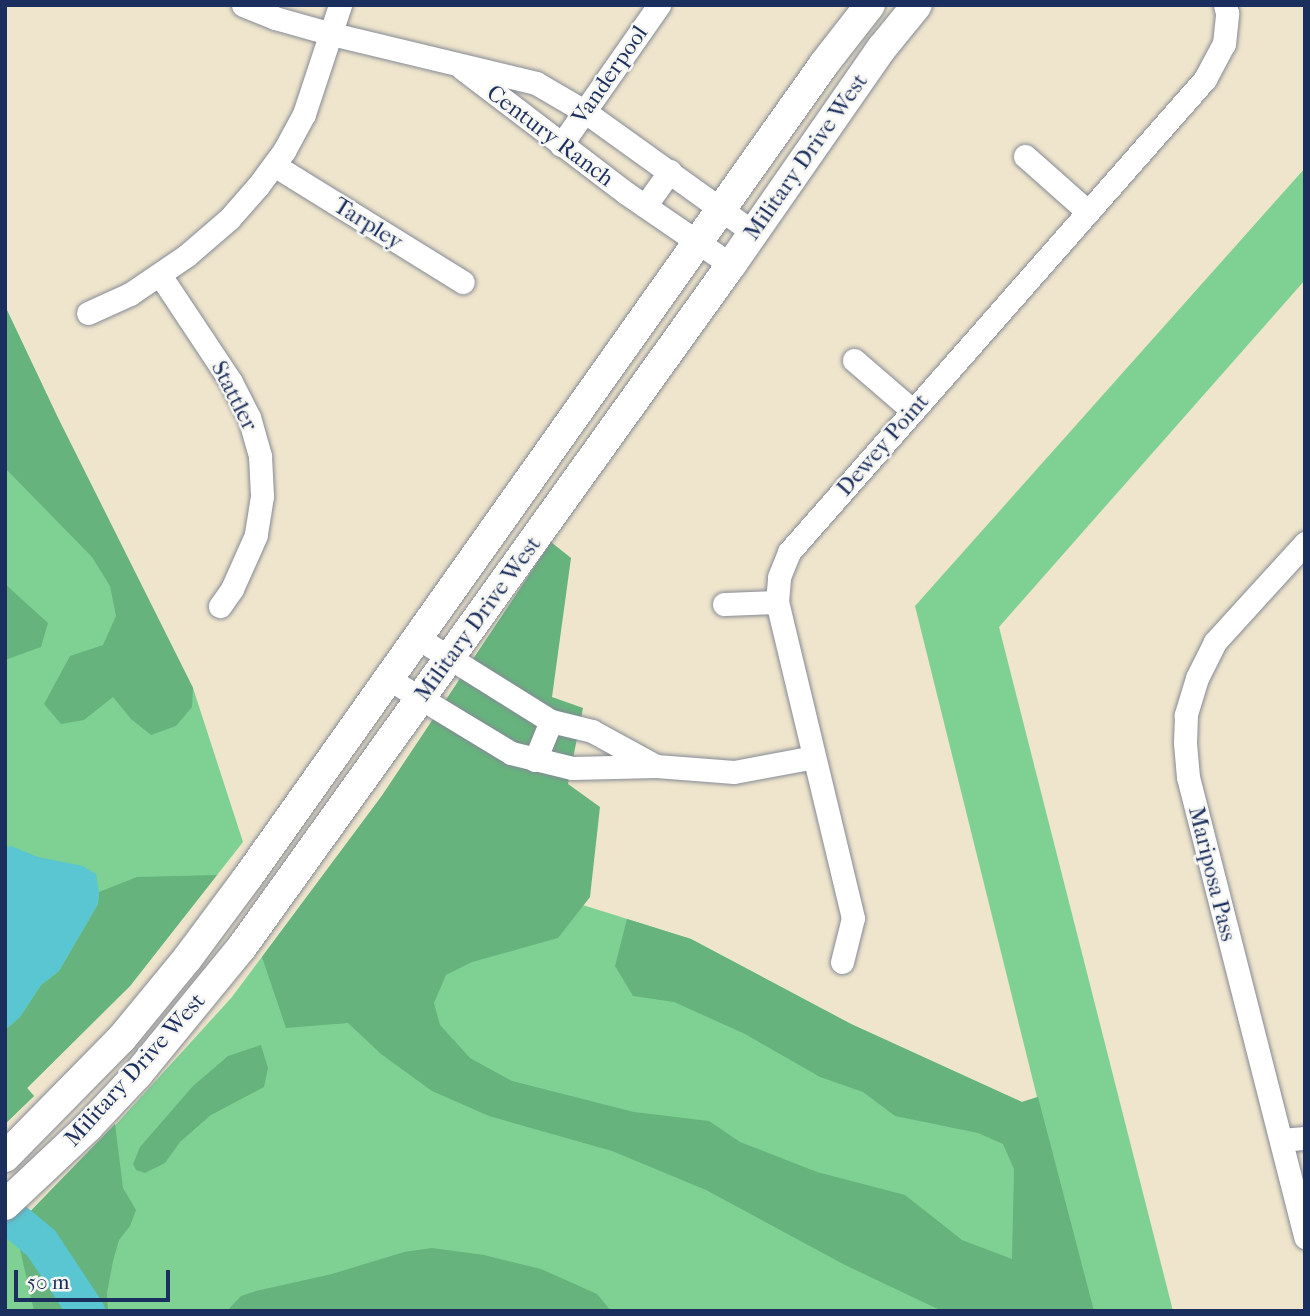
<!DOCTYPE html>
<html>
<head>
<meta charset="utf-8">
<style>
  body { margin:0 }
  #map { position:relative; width:1310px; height:1316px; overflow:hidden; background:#efe5cc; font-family:"IM FELL French Canon",serif }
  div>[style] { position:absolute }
  .green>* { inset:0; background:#7ed193 }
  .forest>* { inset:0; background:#66b37d }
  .water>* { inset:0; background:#59c6d1 }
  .river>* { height:37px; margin:-18.5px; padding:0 18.5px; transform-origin:18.5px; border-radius:18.5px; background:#59c6d1 }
  .roads { filter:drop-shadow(0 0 2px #858a95) drop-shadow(0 0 2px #858a95) }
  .minor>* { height:23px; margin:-11.5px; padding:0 11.5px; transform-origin:11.5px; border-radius:11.5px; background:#fff }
  .major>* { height:30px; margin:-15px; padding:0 15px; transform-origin:15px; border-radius:15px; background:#fff }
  span { translate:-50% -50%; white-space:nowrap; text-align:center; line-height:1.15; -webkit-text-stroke:5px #f6f6f2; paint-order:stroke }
  .street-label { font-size:23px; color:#1b2f5e }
  .frame { position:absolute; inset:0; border:7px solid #1b2f5e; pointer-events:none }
  .scale { position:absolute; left:14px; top:1270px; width:156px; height:32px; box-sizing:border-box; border:4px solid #1b2f5e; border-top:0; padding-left:9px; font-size:21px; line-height:24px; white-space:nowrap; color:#1b2f5e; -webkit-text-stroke:5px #f6f6f2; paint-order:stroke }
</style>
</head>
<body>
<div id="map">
  <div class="green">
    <div style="clip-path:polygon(1305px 168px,1305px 280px,999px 627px,1173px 1311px,5px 1311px,5px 1235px,40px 1208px,232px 997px,381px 797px,570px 901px,691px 939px,851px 1024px,1022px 1102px,1037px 1097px,915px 606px)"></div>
    <div style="clip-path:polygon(5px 306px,58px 418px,193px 688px,243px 842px,130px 986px,27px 1088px,34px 1096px,5px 1124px)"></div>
  </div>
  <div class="forest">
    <div style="clip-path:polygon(5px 306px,58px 418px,193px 688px,192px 707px,176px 726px,151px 735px,131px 719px,113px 697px,84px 720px,61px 724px,44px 704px,70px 656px,103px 645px,116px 616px,110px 586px,92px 557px,5px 468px)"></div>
    <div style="clip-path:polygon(551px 542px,571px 558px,552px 697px,583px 708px,568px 784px,600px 807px,590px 897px,558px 938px,472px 962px,446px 975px,434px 1003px,440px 1025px,470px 1058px,512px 1081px,634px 1112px,709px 1121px,740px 1142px,817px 1172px,905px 1195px,962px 1240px,1012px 1259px,1014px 1169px,1003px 1144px,978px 1133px,895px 1116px,863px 1092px,820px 1077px,745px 1034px,674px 1002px,633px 996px,615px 966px,627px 919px,691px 939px,851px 1024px,1022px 1102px,1038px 1097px,1094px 1311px,942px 1311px,845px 1265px,706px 1190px,612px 1151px,489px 1116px,432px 1091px,381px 1054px,348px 1023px,286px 1028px,262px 957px,381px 797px)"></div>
    <div style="clip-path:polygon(5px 584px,48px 623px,41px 647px,5px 660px)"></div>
    <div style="clip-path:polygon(217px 875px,130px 986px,27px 1088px,34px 1096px,5px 1124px,5px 1030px,20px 1017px,41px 985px,59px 971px,98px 904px,99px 892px,137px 877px)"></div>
    <div style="clip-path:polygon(261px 1045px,268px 1068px,264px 1087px,211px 1115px,180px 1142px,165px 1163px,145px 1173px,136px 1170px,133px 1164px,140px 1147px,193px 1086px,228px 1056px)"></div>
    <div style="clip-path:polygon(115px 1124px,123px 1188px,136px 1210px,130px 1226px,119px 1240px,113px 1261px,107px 1293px,108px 1311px,34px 1311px,15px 1227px)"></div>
    <div style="clip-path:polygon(432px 1248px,484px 1255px,541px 1269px,597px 1294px,611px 1311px,227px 1311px,241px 1296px,256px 1291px,332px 1274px,404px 1252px)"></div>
  </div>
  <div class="water">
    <div style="clip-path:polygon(11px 846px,38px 857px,83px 866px,96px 874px,99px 892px,98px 904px,59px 971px,41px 985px,20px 1017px,5px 1030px,5px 848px)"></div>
  </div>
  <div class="river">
    <div style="left:5px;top:1213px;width:47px;rotate:39.8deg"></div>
    <div style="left:41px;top:1243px;width:82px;rotate:56.5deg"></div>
  </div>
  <div class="roads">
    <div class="minor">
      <div style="left:243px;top:5px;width:35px;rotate:22deg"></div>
      <div style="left:275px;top:18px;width:59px;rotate:15.7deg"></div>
      <div style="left:332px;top:34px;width:210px;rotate:13.5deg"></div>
      <div style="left:536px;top:83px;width:56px;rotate:30.3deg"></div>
      <div style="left:584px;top:111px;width:209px;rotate:35.7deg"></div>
      <div style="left:462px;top:68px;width:206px;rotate:37.3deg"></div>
      <div style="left:626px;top:193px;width:127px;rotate:34.4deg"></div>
      <div style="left:561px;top:145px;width:171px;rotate:-55deg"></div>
      <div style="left:1025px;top:156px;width:84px;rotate:41.6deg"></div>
      <div style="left:274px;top:165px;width:222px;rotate:31.8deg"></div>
      <div style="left:645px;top:206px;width:43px;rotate:-54.5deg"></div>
      <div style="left:160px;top:275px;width:128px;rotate:56.4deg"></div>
      <div style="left:231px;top:382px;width:39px;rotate:63deg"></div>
      <div style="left:249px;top:417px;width:41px;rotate:74.2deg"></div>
      <div style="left:260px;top:456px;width:40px;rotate:87.1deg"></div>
      <div style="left:262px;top:496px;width:39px;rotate:99deg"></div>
      <div style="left:256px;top:535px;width:59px;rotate:114deg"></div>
      <div style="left:232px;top:589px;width:21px;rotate:125deg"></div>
      <div style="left:88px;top:313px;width:46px;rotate:-24.3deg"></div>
      <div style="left:130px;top:294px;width:68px;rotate:-34.2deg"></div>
      <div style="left:186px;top:256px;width:57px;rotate:-40.7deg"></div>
      <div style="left:229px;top:219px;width:44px;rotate:-48.7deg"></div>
      <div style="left:258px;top:186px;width:44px;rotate:-53.4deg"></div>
      <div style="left:284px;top:151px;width:42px;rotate:-61.6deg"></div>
      <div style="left:304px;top:114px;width:115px;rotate:-71.7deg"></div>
      <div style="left:854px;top:360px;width:78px;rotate:40.8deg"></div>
      <div style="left:1305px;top:543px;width:134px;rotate:132.3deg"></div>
      <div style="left:1215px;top:642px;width:40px;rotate:116.6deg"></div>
      <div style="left:1197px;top:678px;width:39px;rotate:107deg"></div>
      <div style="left:1186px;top:715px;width:28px;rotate:92deg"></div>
      <div style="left:1185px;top:743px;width:34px;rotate:85deg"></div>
      <div style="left:1188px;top:777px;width:475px;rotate:75.7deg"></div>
      <div style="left:724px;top:604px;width:53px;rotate:-2.2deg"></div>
      <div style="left:418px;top:638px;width:157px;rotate:32deg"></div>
      <div style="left:551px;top:721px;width:42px;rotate:13.7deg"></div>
      <div style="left:592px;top:731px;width:73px;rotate:28.7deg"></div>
      <div style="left:389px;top:679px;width:143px;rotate:31.2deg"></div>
      <div style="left:511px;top:753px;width:63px;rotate:13.8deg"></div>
      <div style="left:572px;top:768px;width:84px;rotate:-1.4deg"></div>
      <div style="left:656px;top:766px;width:78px;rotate:4.4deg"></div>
      <div style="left:734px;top:772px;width:81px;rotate:-10.6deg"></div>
      <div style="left:535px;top:760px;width:42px;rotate:-67.7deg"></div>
      <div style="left:842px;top:962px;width:45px;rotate:-76deg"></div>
      <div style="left:853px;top:918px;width:325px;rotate:-103.5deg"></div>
      <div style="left:777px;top:602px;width:25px;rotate:-85deg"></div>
      <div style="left:779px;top:577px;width:27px;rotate:-68deg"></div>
      <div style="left:789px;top:552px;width:630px;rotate:-48.67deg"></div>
      <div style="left:1205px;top:79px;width:40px;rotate:-62deg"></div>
      <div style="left:1224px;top:44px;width:31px;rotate:-84deg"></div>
      <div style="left:1227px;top:13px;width:8px;rotate:-104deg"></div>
      <div style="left:1281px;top:1140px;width:24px;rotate:-5deg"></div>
    </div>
    <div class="major">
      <div style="left:5px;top:1157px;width:167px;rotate:-45.5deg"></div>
      <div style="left:122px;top:1038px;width:102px;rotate:-50.6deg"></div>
      <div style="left:187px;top:959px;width:102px;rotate:-53.4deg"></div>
      <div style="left:248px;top:877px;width:996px;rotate:-54.68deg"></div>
      <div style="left:824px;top:64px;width:75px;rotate:-52.1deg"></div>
      <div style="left:5px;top:1205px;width:114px;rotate:-43.2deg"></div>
      <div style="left:88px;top:1127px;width:73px;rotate:-46.7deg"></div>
      <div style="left:138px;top:1074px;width:164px;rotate:-50.7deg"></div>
      <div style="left:242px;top:947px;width:839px;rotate:-54.36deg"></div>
      <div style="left:731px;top:265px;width:264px;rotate:-55.2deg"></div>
      <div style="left:882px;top:48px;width:55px;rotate:-50.9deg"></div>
    </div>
  </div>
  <div class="street-label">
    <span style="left:610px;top:75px;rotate:-55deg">Vanderpool</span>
    <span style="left:550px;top:136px;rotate:37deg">Century Ranch</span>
    <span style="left:806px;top:157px;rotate:-55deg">Military Drive West</span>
    <span style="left:368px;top:224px;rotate:32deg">Tarpley</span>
    <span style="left:234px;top:396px;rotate:63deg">Stattler</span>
    <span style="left:883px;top:445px;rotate:-49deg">Dewey Point</span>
    <span style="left:478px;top:619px;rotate:-54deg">Military Drive West</span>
    <span style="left:1212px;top:874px;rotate:76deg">Mariposa Pass</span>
    <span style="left:135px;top:1070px;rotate:-48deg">Military Drive West</span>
  </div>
  <div class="frame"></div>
  <div class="scale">50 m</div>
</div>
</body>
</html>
